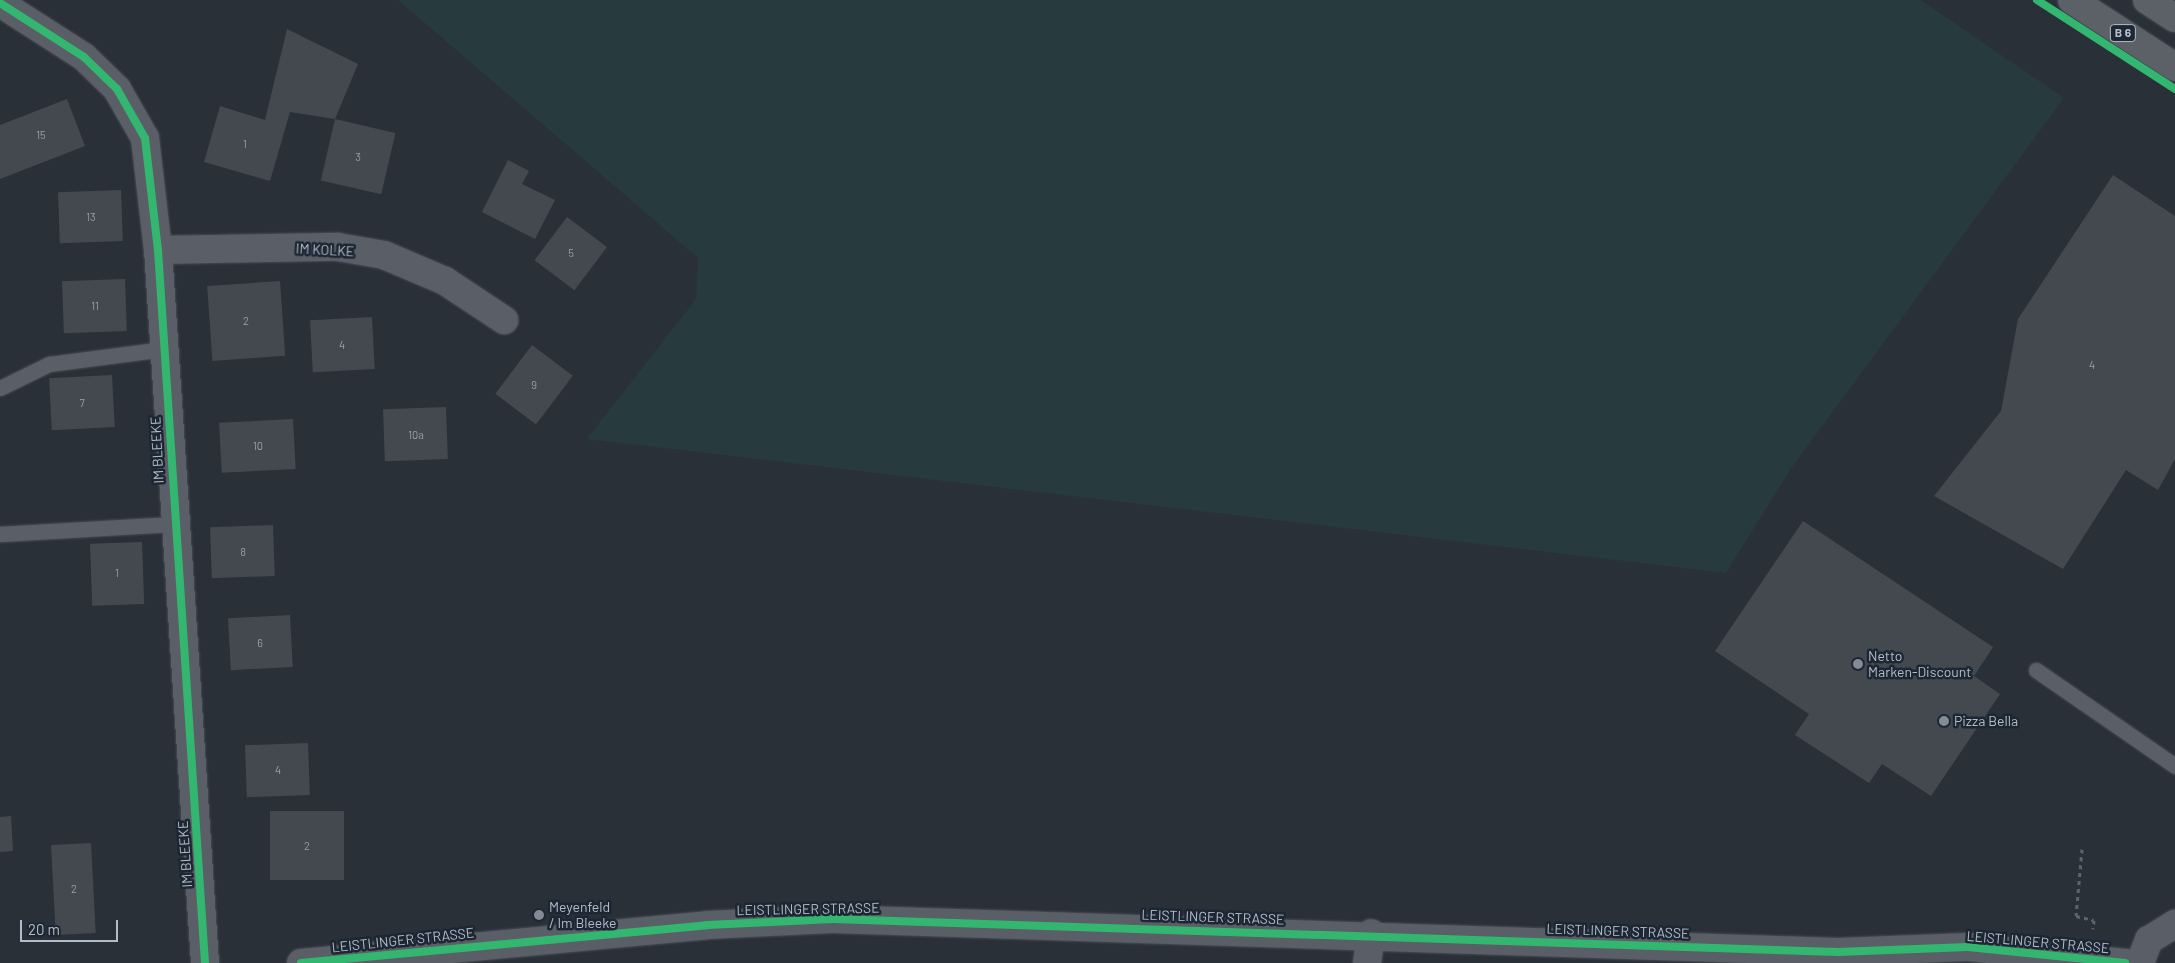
<!DOCTYPE html>
<html>
<head>
<meta charset="utf-8">
<style>
  body { margin:0 }
  #map { position:relative; width:2175px; height:963px; overflow:hidden; background:#2a3038; font-family:Barlow,sans-serif }
  div>[style] { position:absolute }
  .green>* { inset:0; background:#273a3e }
  .building>* { inset:0; background:#444950; transform-origin:0 0 }
  .path>* { height:3px; margin-top:-1.5px; transform-origin:0; background:repeating-linear-gradient(90deg,#5d636a 0 4px,transparent 0 8px) }
  .roads { filter:drop-shadow(0 0 1px #484c53) drop-shadow(0 0 1px #484c53) }
  .service>* { height:15px; margin:-7.5px; padding:0 7.5px; transform-origin:7.5px; border-radius:7.5px; background:#5a5e66 }
  .minor>* { height:28px; margin:-14px; padding:0 14px; transform-origin:14px; border-radius:14px; background:#5a5e66 }
  .tertiary>* { height:28px; margin:-14px; padding:0 14px; transform-origin:14px; border-radius:14px; background:#5a5e66 }
  .primary>* { height:28px; margin:-14px; padding:0 14px; transform-origin:14px; border-radius:14px; background:#5c6168 }
  .cycleway>* { height:8px; margin:-4px; padding:0 4px; transform-origin:4px; border-radius:4px; background:#33b770 }
  .dots>* { width:14px; height:14px; translate:-50% -50%; box-sizing:border-box; border:2px solid #1d2633; border-radius:50% }
  span { translate:-50% -50%; white-space:nowrap; text-align:center; line-height:1.15; -webkit-text-stroke:5px #1d2633; paint-order:stroke }
  .number-label { font-size:11px; color:#989fab }
  .number-label span { -webkit-text-stroke-width:0 }
  .shield-label span { padding:1px 4px; background:#1d2633; border:1px solid; border-radius:4px; -webkit-text-stroke-width:0 }
  .shield-label { font-size:12px; color:#b4bcc9; font-weight:700 }
  .street-label { font-size:14px; color:#b4bcc9 }
  .poi-label { font-size:14px; color:#b4bcc9 }
  .left { translate:0 -50%; text-align:left }
  .scale { position:absolute; left:20px; top:920px; width:98px; height:22px; box-sizing:border-box; border:2px solid #b4bcc9; border-top:0; padding-left:6px; font-size:15px; line-height:18px; white-space:nowrap; color:#b4bcc9; -webkit-text-stroke:4px #1d2633; paint-order:stroke }
</style>
</head>
<body>
<div id="map">
  <div class="green">
    <div style="clip-path:polygon(398px 0,1921px 0,2064px 98px,1792px 467px,1726px 573px,587px 439px,696px 299px,698px 258px)"></div>
  </div>
  <div class="building">
    <div style="clip-path:polygon(287px 29px,358px 64px,335px 119px,290px 112px,270px 181px,204px 162px,220px 106px,265px 120px)"></div>
    <div style="clip-path:polygon(67px 99px,85px 146px,0 179px,0 125px)"></div>
    <div style="left:335px;top:119px;width:62px;height:63px;rotate:13deg"></div>
    <div style="clip-path:polygon(508px 160px,529px 171px,522px 184px,555px 200px,535px 239px,482px 212px)"></div>
    <div style="clip-path:polygon(2113px 175px,2175px 216px,2175px 459px,2158px 490px,2126px 470px,2063px 569px,1934px 496px,2001px 411px,2018px 319px)"></div>
    <div style="left:121px;top:190px;width:51px;height:63px;rotate:88deg"></div>
    <div style="left:567px;top:217px;width:50px;height:54px;rotate:37deg"></div>
    <div style="left:125px;top:279px;width:52px;height:63px;rotate:88deg"></div>
    <div style="left:280px;top:281px;width:75px;height:73px;rotate:86deg"></div>
    <div style="left:372px;top:317px;width:52px;height:62px;rotate:87deg"></div>
    <div style="left:532px;top:345px;width:51px;height:61px;rotate:37deg"></div>
    <div style="left:112px;top:375px;width:52px;height:63px;rotate:87deg"></div>
    <div style="left:446px;top:407px;width:52px;height:63px;rotate:88deg"></div>
    <div style="left:293px;top:419px;width:50px;height:74px;rotate:87deg"></div>
    <div style="clip-path:polygon(1803px 521px,1993px 647px,1974px 676px,2000px 694px,1931px 796px,1882px 764px,1869px 783px,1795px 735px,1809px 714px,1715px 651px)"></div>
    <div style="left:273px;top:525px;width:51px;height:63px;rotate:88deg"></div>
    <div style="left:142px;top:542px;width:62px;height:52px;rotate:88deg"></div>
    <div style="left:290px;top:615px;width:52px;height:62px;rotate:87deg"></div>
    <div style="left:308px;top:743px;width:52px;height:63px;rotate:88deg"></div>
    <div style="left:270px;top:811px;width:74px;height:69px"></div>
    <div style="clip-path:polygon(11px 816px,13px 851px,0 852px,0 817px)"></div>
    <div style="left:91px;top:843px;width:90px;height:40px;rotate:87deg"></div>
  </div>
  <div class="path">
    <div style="left:2082px;top:849px;width:67px;rotate:95.1deg"></div>
    <div style="left:2076px;top:916px;width:18px;rotate:13deg"></div>
    <div style="left:2094px;top:920px;width:9px;rotate:96deg"></div>
  </div>
  <div class="roads">
    <div class="service">
      <div style="left:0;top:388px;width:55px;rotate:-26.1deg"></div>
      <div style="left:49px;top:364px;width:116px;rotate:-7.4deg"></div>
      <div style="left:0;top:534px;width:174px;rotate:-3.3deg"></div>
      <div style="left:2036px;top:670px;width:169px;rotate:34.6deg"></div>
    </div>
    <div class="minor">
      <div style="left:0;top:3px;width:100px;rotate:32.7deg"></div>
      <div style="left:84px;top:57px;width:46px;rotate:44.1deg"></div>
      <div style="left:117px;top:89px;width:56px;rotate:60.3deg"></div>
      <div style="left:145px;top:138px;width:113px;rotate:83.4deg"></div>
      <div style="left:158px;top:250px;width:715px;rotate:86.23deg"></div>
      <div style="left:158px;top:250px;width:180px;rotate:-1deg"></div>
      <div style="left:338px;top:247px;width:47px;rotate:9.9deg"></div>
      <div style="left:384px;top:255px;width:66px;rotate:23.1deg"></div>
      <div style="left:445px;top:281px;width:71px;rotate:33.5deg"></div>
      <div style="left:1367px;top:963px;width:30px;rotate:-82deg"></div>
    </div>
    <div class="tertiary">
      <div style="left:301px;top:963px;width:408px;rotate:-5.3deg"></div>
      <div style="left:707px;top:925px;width:126px;rotate:-2.7deg"></div>
      <div style="left:833px;top:919px;width:1006px;rotate:1.88deg"></div>
      <div style="left:1838px;top:952px;width:130px;rotate:-2.2deg"></div>
      <div style="left:1968px;top:947px;width:158px;rotate:5.8deg"></div>
      <div style="left:2140px;top:963px;width:25px;rotate:-69deg"></div>
      <div style="left:2149px;top:940px;width:31px;rotate:-32deg"></div>
    </div>
    <div class="primary">
      <div style="left:2072px;top:0;width:123px;rotate:33deg"></div>
      <div style="left:2147px;top:0;width:33px;rotate:33deg"></div>
    </div>
  </div>
  <div class="cycleway">
    <div style="left:2037px;top:0;width:164px;rotate:32.8deg"></div>
    <div style="left:0;top:3px;width:100px;rotate:32.7deg"></div>
    <div style="left:84px;top:57px;width:46px;rotate:44.1deg"></div>
    <div style="left:117px;top:89px;width:56px;rotate:60.3deg"></div>
    <div style="left:145px;top:138px;width:113px;rotate:83.4deg"></div>
    <div style="left:158px;top:250px;width:715px;rotate:86.23deg"></div>
    <div style="left:301px;top:963px;width:408px;rotate:-5.3deg"></div>
    <div style="left:707px;top:925px;width:126px;rotate:-2.7deg"></div>
    <div style="left:833px;top:919px;width:1006px;rotate:1.88deg"></div>
    <div style="left:1838px;top:952px;width:130px;rotate:-2.2deg"></div>
    <div style="left:1968px;top:947px;width:158px;rotate:5.8deg"></div>
  </div>
  <div class="dots">
    <div style="left:1858px;top:664px;background:#848b96"></div>
    <div style="left:1944px;top:721px;background:#848b96"></div>
    <div style="left:539px;top:915px;background:#848b96"></div>
  </div>
  <div class="number-label">
    <span style="left:41px;top:135px">15</span>
    <span style="left:245px;top:144px">1</span>
    <span style="left:358px;top:157px">3</span>
    <span style="left:91px;top:217px">13</span>
    <span style="left:571px;top:253px">5</span>
    <span style="left:95px;top:306px">11</span>
    <span style="left:246px;top:321px">2</span>
    <span style="left:342px;top:345px">4</span>
    <span style="left:2092px;top:365px">4</span>
    <span style="left:534px;top:385px">9</span>
    <span style="left:82px;top:403px">7</span>
    <span style="left:416px;top:435px">10a</span>
    <span style="left:258px;top:446px">10</span>
    <span style="left:243px;top:552px">8</span>
    <span style="left:117px;top:573px">1</span>
    <span style="left:260px;top:643px">6</span>
    <span style="left:278px;top:770px">4</span>
    <span style="left:307px;top:846px">2</span>
    <span style="left:74px;top:889px">2</span>
  </div>
  <div class="shield-label">
    <span style="left:2123px;top:33px">B 6</span>
  </div>
  <div class="street-label">
    <span style="left:325px;top:250px;rotate:3deg">IM KOLKE</span>
    <span style="left:157px;top:450px;rotate:-93deg">IM BLEEKE</span>
    <span style="left:185px;top:854px;rotate:-94deg">IM BLEEKE</span>
    <span style="left:808px;top:909px;rotate:-1deg">LEISTLINGER STRASSE</span>
    <span style="left:1213px;top:917px;rotate:2deg">LEISTLINGER STRASSE</span>
    <span style="left:1618px;top:931px;rotate:2deg">LEISTLINGER STRASSE</span>
    <span style="left:403px;top:940px;rotate:-6deg">LEISTLINGER STRASSE</span>
    <span style="left:2038px;top:942px;rotate:5deg">LEISTLINGER STRASSE</span>
  </div>
  <div class="poi-label">
    <span class="left" style="left:1868px;top:664px">Netto<br>Marken-Discount</span>
    <span class="left" style="left:1954px;top:721px">Pizza Bella</span>
    <span class="left" style="left:549px;top:915px">Meyenfeld<br>/ Im Bleeke</span>
  </div>
  <div class="scale">20 m</div>
</div>
</body>
</html>
